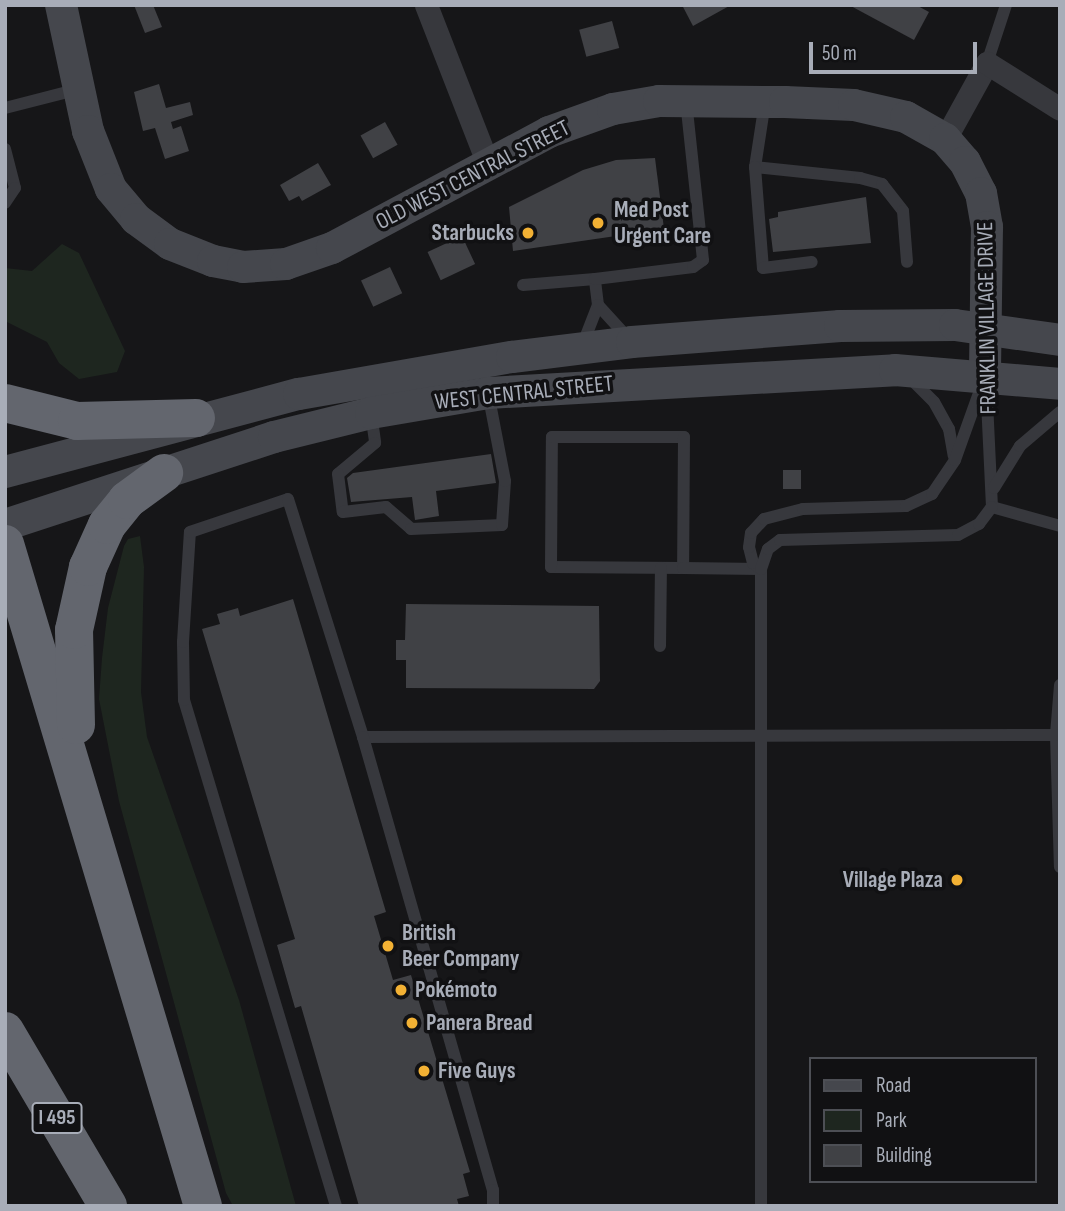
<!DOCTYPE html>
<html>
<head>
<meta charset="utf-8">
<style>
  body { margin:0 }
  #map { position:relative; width:1065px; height:1211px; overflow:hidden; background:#161618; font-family:"Sofia Sans Condensed",sans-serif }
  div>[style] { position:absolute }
  .green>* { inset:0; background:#1e261f }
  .building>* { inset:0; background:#404145; transform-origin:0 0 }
  .lane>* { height:12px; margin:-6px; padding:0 6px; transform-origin:6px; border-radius:6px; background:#37383d }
  .street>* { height:23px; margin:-11.5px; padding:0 11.5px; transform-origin:11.5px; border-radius:11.5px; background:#37383d }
  .secondary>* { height:32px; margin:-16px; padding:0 16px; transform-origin:16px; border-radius:16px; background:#45474d }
  .highway>* { height:38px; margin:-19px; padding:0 19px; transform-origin:19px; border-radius:19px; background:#63666e }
  .dots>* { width:19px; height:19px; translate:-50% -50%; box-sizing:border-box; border:4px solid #111113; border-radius:50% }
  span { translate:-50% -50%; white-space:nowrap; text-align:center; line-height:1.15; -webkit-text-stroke:7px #111113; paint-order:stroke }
  .shield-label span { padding:2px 5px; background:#111113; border:2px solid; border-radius:5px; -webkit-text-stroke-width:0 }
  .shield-label { font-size:21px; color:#a8adb8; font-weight:700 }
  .street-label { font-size:23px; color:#a8adb8 }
  .poi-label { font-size:23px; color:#a8adb8; font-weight:700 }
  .left { translate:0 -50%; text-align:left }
  .right { translate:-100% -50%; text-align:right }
  .frame { position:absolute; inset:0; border:7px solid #a8adb8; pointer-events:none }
  .legend { position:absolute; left:809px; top:1057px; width:228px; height:126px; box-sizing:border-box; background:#111113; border:2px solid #4d4f55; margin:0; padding:9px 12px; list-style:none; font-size:21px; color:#a8adb8 }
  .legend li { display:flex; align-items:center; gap:14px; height:35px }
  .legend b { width:35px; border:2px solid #4d4f55 }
  .scale { position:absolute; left:809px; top:42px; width:168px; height:32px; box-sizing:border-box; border:4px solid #a8adb8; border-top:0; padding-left:9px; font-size:21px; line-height:24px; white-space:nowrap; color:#a8adb8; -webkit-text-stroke:5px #111113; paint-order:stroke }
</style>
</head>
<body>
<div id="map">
  <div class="green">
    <div style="clip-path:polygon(62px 244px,79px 253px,125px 351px,117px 372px,79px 379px,59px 363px,47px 342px,5px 321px,5px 268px,32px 271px)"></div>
    <div style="clip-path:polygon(140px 536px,144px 567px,141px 692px,147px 737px,239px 1000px,296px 1206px,233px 1206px,226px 1193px,119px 801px,99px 699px,102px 658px,108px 608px,124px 546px,128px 539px)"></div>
  </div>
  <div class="building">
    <div style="clip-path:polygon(134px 5px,153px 5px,162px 27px,145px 33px)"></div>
    <div style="clip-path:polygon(682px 5px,731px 5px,693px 26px)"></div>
    <div style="clip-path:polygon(849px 5px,916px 5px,929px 12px,914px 40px)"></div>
    <div style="left:612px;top:21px;width:28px;height:34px;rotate:75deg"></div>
    <div style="clip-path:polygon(159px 84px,166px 108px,190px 102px,193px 115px,171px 122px,173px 129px,181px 126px,189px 151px,165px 159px,155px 128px,143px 131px,134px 92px)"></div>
    <div style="left:385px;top:122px;width:26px;height:28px;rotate:61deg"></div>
    <div style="clip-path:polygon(655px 158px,664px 229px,513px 251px,509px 207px,583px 170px,616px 160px)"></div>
    <div style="clip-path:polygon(318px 163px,331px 185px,302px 201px,299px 196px,289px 201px,280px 185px)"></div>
    <div style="clip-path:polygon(866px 197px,871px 243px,773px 252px,769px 219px,778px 217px,778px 212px)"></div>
    <div style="left:462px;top:236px;width:31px;height:38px;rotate:65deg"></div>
    <div style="left:390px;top:267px;width:29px;height:32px;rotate:65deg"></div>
    <div style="clip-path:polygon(491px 454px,496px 483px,436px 491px,439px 516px,415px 520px,412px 497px,351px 502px,347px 478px,353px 473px)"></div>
    <div style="left:801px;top:470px;width:19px;height:18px;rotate:90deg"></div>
    <div style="clip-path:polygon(293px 599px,386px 912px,374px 916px,393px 980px,411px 975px,470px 1172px,463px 1174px,469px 1196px,457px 1199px,459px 1206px,359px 1206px,301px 1006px,295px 1008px,277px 945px,295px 939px,202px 629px,220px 624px,217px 614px,238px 608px,240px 616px)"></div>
    <div style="clip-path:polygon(406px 604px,599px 606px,600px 681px,594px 689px,406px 688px,406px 660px,396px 660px,396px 640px,405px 640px)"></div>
  </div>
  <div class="lane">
    <div style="left:987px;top:63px;width:61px;rotate:-71.9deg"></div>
    <div style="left:765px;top:102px;width:66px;rotate:98.7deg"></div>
    <div style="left:755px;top:167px;width:106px;rotate:6deg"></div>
    <div style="left:860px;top:178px;width:23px;rotate:15deg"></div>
    <div style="left:882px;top:184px;width:34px;rotate:52deg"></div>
    <div style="left:903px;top:211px;width:51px;rotate:85.5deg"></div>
    <div style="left:5px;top:108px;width:76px;rotate:-14.4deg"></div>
    <div style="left:5px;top:149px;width:40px;rotate:75.6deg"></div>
    <div style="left:15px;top:188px;width:18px;rotate:124deg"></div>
    <div style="left:755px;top:167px;width:101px;rotate:85.5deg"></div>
    <div style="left:763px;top:268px;width:49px;rotate:-7deg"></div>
    <div style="left:523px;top:285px;width:72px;rotate:-4.8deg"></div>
    <div style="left:598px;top:305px;width:26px;rotate:-97deg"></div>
    <div style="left:595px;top:279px;width:99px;rotate:-7deg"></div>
    <div style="left:693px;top:267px;width:12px;rotate:-35deg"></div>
    <div style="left:703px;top:260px;width:159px;rotate:-96.1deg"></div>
    <div style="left:582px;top:346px;width:44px;rotate:-68.7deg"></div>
    <div style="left:598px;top:305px;width:46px;rotate:47.6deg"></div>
    <div style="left:909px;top:377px;width:35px;rotate:45deg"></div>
    <div style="left:934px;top:402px;width:31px;rotate:61deg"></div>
    <div style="left:949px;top:429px;width:27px;rotate:80deg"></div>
    <div style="left:986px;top:380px;width:127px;rotate:87.3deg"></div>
    <div style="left:371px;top:413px;width:30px;rotate:82deg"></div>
    <div style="left:375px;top:443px;width:48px;rotate:140deg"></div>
    <div style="left:338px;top:474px;width:38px;rotate:83deg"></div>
    <div style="left:343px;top:512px;width:43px;rotate:-6.6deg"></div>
    <div style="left:386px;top:507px;width:33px;rotate:41deg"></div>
    <div style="left:411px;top:529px;width:91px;rotate:-2.5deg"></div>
    <div style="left:502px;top:525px;width:44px;rotate:-86.1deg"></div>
    <div style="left:505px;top:481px;width:90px;rotate:-100.9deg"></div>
    <div style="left:994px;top:488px;width:49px;rotate:-58.2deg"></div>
    <div style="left:1020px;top:446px;width:52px;rotate:-40.4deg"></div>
    <div style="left:992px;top:507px;width:71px;rotate:15.6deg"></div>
    <div style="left:683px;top:568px;width:132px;rotate:-179.6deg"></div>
    <div style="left:551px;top:567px;width:130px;rotate:-89.6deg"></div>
    <div style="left:552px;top:437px;width:132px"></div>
    <div style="left:684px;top:437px;width:131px;rotate:90.4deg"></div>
    <div style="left:683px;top:568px;width:78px;rotate:0.7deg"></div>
    <div style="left:761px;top:569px;width:10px;rotate:-143deg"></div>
    <div style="left:753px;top:563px;width:16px;rotate:-104deg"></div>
    <div style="left:749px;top:547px;width:14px;rotate:-82deg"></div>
    <div style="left:751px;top:533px;width:19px;rotate:-47deg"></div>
    <div style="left:764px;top:519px;width:40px;rotate:-14.4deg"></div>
    <div style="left:803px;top:509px;width:103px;rotate:-1.7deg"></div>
    <div style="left:906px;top:506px;width:29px;rotate:-25deg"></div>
    <div style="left:932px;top:494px;width:41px;rotate:-55.9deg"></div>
    <div style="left:955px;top:460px;width:86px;rotate:-70.3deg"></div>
    <div style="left:660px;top:646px;width:78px;rotate:-89.3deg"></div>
    <div style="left:1060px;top:685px;width:50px;rotate:94.6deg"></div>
    <div style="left:1056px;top:735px;width:132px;rotate:88.3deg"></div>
    <div style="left:363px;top:737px;width:693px;rotate:-0.17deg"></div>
    <div style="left:336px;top:1206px;width:528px;rotate:-106.72deg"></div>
    <div style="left:184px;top:700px;width:58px;rotate:-91deg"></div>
    <div style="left:183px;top:642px;width:110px;rotate:-86.4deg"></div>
    <div style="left:190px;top:532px;width:103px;rotate:-18.6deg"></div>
    <div style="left:288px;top:499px;width:250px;rotate:72.5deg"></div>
    <div style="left:363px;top:737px;width:471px;rotate:74deg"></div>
    <div style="left:493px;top:1190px;width:16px;rotate:90deg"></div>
    <div style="left:761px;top:1206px;width:637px;rotate:-90deg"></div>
    <div style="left:761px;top:569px;width:21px;rotate:-71deg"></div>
    <div style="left:768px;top:549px;width:15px;rotate:-37deg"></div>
    <div style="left:780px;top:540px;width:178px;rotate:-1.6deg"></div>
    <div style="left:958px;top:535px;width:24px;rotate:-28deg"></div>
    <div style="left:979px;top:524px;width:21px;rotate:-53deg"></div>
  </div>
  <div class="street">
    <div style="left:426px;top:5px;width:171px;rotate:68.7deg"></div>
    <div style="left:945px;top:139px;width:87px;rotate:-61.1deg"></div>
    <div style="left:987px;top:63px;width:86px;rotate:32.2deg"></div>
  </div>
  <div class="secondary">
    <div style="left:61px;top:5px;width:129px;rotate:77.9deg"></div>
    <div style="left:88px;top:131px;width:62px;rotate:68.4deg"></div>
    <div style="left:111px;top:189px;width:39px;rotate:50deg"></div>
    <div style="left:136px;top:219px;width:42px;rotate:36.3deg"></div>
    <div style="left:170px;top:244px;width:46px;rotate:21.6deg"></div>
    <div style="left:213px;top:261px;width:31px;rotate:11deg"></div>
    <div style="left:243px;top:267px;width:43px;rotate:-4deg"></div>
    <div style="left:286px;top:264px;width:49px;rotate:-19.2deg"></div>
    <div style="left:332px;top:248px;width:246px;rotate:-28.1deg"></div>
    <div style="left:549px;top:132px;width:68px;rotate:-19.8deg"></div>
    <div style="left:613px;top:109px;width:47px;rotate:-9.9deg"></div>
    <div style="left:659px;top:101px;width:126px;rotate:0.5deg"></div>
    <div style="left:785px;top:102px;width:69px;rotate:2.5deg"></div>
    <div style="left:854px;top:105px;width:53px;rotate:13deg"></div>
    <div style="left:906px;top:117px;width:45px;rotate:29.4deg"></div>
    <div style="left:945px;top:139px;width:30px;rotate:49deg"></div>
    <div style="left:965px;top:162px;width:35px;rotate:63deg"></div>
    <div style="left:981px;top:193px;width:35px;rotate:80deg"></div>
    <div style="left:987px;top:227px;width:149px;rotate:90.8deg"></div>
    <div style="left:5px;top:472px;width:304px;rotate:-14.9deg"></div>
    <div style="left:299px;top:394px;width:216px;rotate:-9.9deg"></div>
    <div style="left:512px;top:357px;width:121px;rotate:-7.1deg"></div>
    <div style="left:632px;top:342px;width:209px;rotate:-4.4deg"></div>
    <div style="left:840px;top:326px;width:115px;rotate:-0.5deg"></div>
    <div style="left:955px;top:325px;width:106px;rotate:8.1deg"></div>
    <div style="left:5px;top:525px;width:283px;rotate:-18.1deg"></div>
    <div style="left:274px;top:437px;width:100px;rotate:-13.9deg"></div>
    <div style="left:371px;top:413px;width:119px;rotate:-9.7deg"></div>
    <div style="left:488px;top:393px;width:408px;rotate:-3.2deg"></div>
    <div style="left:895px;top:370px;width:166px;rotate:4.8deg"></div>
  </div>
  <div class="highway">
    <div style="left:5px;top:403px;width:74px;rotate:14deg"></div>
    <div style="left:77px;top:421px;width:119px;rotate:-1.4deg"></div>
    <div style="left:5px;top:544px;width:691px;rotate:73.35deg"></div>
    <div style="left:76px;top:725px;width:95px;rotate:-91.2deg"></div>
    <div style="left:74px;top:630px;width:65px;rotate:-77.5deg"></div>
    <div style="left:88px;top:567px;width:46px;rotate:-65.7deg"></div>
    <div style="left:107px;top:525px;width:32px;rotate:-51deg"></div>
    <div style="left:127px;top:500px;width:46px;rotate:-36.1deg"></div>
    <div style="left:5px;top:1031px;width:203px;rotate:59.5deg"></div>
  </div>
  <div class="dots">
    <div style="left:598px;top:223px;background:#f2b134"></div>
    <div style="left:528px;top:233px;background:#f2b134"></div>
    <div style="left:957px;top:880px;background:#f2b134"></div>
    <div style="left:388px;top:946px;background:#f2b134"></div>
    <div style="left:401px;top:990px;background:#f2b134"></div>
    <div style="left:412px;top:1023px;background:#f2b134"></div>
    <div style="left:424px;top:1071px;background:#f2b134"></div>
  </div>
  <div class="shield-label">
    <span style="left:57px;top:1118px">I 495</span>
  </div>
  <div class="street-label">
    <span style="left:473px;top:175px;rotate:-27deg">OLD WEST CENTRAL STREET</span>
    <span style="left:987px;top:318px;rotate:-91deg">FRANKLIN VILLAGE DRIVE</span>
    <span style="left:524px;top:393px;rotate:-6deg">WEST CENTRAL STREET</span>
  </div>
  <div class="poi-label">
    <span class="left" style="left:614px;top:223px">Med Post<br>Urgent Care</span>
    <span class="right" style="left:514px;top:233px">Starbucks</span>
    <span class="right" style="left:943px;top:880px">Village Plaza</span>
    <span class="left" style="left:402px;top:946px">British<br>Beer Company</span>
    <span class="left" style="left:415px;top:990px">Pokémoto</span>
    <span class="left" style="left:426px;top:1023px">Panera Bread</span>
    <span class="left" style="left:438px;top:1071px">Five Guys</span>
  </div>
  <div class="frame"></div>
  <ul class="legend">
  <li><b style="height:9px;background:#45474d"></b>Road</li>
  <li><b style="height:19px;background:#1e261f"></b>Park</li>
  <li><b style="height:19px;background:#404145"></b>Building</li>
  </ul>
  <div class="scale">50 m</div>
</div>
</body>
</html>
